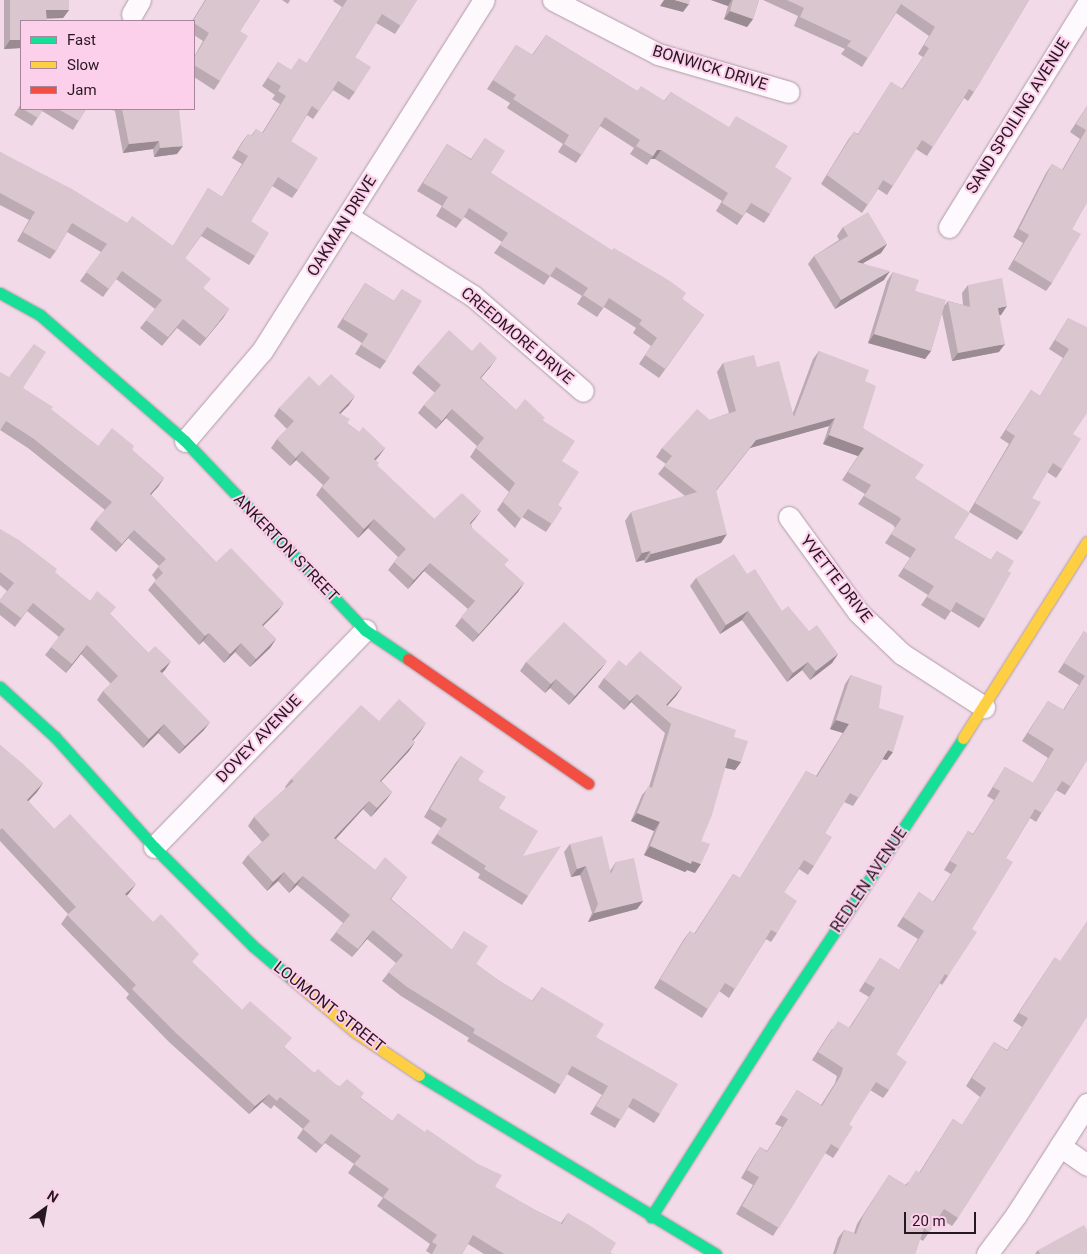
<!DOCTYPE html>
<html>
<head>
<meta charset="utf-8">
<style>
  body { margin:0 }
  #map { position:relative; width:1087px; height:1254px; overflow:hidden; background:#f2dae8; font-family:Roboto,sans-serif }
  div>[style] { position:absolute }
  .roads { filter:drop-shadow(0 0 1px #ae9ca7) drop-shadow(0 0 1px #ae9ca7) }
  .street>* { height:21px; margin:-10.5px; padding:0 10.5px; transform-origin:10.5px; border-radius:10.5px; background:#fdf9fc }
  .fast>* { height:11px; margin:-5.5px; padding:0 5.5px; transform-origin:5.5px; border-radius:5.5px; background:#16e098 }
  .slow>* { height:11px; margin:-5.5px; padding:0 5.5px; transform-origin:5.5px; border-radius:5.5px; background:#ffcf43 }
  .jam>* { height:11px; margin:-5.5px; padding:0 5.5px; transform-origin:5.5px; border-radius:5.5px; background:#f24e42 }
  .wall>* { inset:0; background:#bbaab2 }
  .shaded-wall>* { inset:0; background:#998b91 }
  .building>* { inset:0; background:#dac6cf }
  span { translate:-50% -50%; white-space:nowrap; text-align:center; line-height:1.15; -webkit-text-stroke:4px #fccfeb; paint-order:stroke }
  .street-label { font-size:16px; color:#271721 }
  .legend { position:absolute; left:20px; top:20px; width:175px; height:90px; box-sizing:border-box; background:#fccfeb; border:1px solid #a7859a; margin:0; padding:6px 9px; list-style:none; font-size:15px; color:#271721 }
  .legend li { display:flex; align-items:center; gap:10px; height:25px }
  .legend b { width:25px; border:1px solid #a7859a }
  .north { position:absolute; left:20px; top:1184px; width:50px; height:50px; -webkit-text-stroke:4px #fccfeb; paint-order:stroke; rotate:32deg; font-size:14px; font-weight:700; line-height:20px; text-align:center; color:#271721 }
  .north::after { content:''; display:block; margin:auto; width:18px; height:22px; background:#271721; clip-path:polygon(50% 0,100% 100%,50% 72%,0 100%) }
  .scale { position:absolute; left:904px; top:1212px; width:72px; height:22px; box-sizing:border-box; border:2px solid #271721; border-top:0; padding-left:6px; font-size:15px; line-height:18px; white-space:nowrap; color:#271721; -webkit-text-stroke:4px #fccfeb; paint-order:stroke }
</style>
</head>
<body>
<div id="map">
  <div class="roads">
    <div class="street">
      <div style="left:553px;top:0;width:118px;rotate:27.2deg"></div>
      <div style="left:658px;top:54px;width:136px;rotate:16.2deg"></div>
      <div style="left:132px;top:14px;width:16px;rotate:-60deg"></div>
      <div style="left:349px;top:217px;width:147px;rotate:32.5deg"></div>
      <div style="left:473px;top:296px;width:145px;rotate:40.8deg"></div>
      <div style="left:949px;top:227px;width:262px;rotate:-58.2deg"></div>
      <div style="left:185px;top:441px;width:118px;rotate:-49.5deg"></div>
      <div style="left:262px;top:351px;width:415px;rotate:-57.7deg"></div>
      <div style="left:789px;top:517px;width:117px;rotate:54deg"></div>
      <div style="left:858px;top:612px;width:61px;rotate:43.7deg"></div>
      <div style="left:902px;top:654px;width:98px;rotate:32.9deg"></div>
      <div style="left:154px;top:847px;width:303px;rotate:-45.8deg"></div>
      <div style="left:1060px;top:1146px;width:33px;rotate:35deg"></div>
      <div style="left:987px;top:1254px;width:49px;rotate:-53.4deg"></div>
      <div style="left:1016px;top:1215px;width:132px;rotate:-57.4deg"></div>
    </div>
    <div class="fast">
      <div style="left:0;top:293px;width:46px;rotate:28.8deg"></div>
      <div style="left:40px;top:315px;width:192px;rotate:41deg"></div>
      <div style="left:185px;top:441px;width:261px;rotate:46.4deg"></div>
      <div style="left:365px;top:630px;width:52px;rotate:34deg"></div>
      <div style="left:0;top:687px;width:74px;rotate:42.3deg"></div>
      <div style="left:55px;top:737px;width:148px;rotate:48deg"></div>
      <div style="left:154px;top:847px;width:140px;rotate:45deg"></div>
      <div style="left:253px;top:946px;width:52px;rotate:40.4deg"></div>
      <div style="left:419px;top:1075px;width:347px;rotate:31.1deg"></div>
      <div style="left:651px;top:1217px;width:230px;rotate:-57.6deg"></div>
      <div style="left:774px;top:1023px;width:342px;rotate:-56.4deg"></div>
    </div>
    <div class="slow">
      <div style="left:963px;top:738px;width:232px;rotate:-57.7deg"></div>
      <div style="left:293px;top:980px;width:81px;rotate:40deg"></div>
      <div style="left:355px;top:1032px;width:77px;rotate:33.9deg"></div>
    </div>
    <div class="jam">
      <div style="left:408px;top:659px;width:219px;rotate:34.6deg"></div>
    </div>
  </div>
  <div class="wall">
    <div style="clip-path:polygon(4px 0,69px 0,69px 10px,63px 18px,46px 18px,21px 48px,4px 49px)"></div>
    <div style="clip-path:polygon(205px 0,260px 0,240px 31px,220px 81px,214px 90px,194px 77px,194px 57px,203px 41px,194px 35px,194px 21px,192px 21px)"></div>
    <div style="clip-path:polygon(282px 0,290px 0,288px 4px)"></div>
    <div style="clip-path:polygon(334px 0,417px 0,395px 34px,376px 23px,355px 57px,355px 92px,349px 100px,333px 90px,313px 119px,307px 115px,291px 141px,298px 190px,292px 198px,272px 186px,251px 221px,255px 256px,249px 265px,201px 236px,185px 258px,204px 289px,229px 309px,200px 346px,177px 328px,162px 346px,140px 328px,155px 309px,116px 279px,103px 297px,80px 281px,101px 252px,67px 232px,56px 251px,50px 259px,17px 241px,29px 220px,0 205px,0 152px,127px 223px,173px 246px,208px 188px,222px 197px,242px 164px,232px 158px,242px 142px,248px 134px,251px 136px,256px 129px,262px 133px,280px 104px,272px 99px,275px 95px,262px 86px,278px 62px,291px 70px,307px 63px,342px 7px,333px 1px)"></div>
    <div style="clip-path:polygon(711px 0,759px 0,753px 19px,747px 27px,724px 19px,728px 6px)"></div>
    <div style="clip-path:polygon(763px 0,1029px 0,974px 92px,968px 101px,964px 98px,927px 156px,916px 149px,887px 195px,878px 189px,862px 213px,821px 184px,848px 140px,854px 132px,858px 134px,891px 82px,902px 89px,923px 57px,918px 54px,929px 36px,896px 13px,862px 67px,841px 54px,845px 49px,794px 26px,798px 16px)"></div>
    <div style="clip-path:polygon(546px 35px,637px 91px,664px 101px,671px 92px,775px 167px,770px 214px,764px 223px,746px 212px,737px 225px,716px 211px,722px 201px,655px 159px,651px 159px,647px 165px,630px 154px,634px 148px,600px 126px,576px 163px,558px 152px,563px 144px,507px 108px,510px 103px,487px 89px,516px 45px,532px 55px)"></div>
    <div style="clip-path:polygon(21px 104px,21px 109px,86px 109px,73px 130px,42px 111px,32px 126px,14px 115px)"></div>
    <div style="clip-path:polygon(1087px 106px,1087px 202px,1072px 229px,1052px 283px,1046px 291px,1008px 269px,1023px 243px,1013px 237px,1046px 173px,1052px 164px,1062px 170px,1080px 139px,1070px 132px)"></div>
    <div style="clip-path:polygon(109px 109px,179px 109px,177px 154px,154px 157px,153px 149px,123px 153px,115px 111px)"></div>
    <div style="clip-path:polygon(485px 138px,491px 173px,682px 299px,704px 315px,659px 378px,639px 364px,651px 346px,633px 333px,636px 328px,604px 307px,597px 317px,577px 304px,582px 296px,550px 276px,544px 285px,494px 253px,502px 242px,464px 217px,456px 228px,436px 216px,442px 206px,417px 191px,447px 144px,471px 159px)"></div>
    <div style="clip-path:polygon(843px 227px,887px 244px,881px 253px,863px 263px,884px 280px,835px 309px,808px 264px,814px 256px,839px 240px,837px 236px)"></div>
    <div style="clip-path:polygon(893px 272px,915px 291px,945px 305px,948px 301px,963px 305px,962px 293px,968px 285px,1001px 315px,999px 315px,999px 352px,952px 361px,942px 313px,931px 351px,925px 359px,868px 343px,887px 281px)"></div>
    <div style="clip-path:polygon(365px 283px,394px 301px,402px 289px,386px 361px,380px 369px,355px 354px,362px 343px,337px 327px)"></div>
    <div style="clip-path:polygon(1068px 318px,1073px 434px,1062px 469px,1056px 478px,1047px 472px,1032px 498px,1023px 532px,1017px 540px,969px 512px,1009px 444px,1000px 438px,1031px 390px,1040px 396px,1063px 358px,1049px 349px)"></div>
    <div style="clip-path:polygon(472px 351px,491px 366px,481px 378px,516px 410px,543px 420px,562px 461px,558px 505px,562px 508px,546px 532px,522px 517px,515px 528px,497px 510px,509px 492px,470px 457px,477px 446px,446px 418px,436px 429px,418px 413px,424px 405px,435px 393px,412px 373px,418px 365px)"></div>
    <div style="clip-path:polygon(819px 351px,865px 381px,863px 428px,915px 478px,954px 538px,991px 560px,997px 551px,1008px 571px,985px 619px,979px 628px,951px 611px,945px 620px,921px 605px,928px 595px,898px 576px,910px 558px,885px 543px,895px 528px,893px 525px,858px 504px,865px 494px,842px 480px,858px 456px,823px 444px,829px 426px,750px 448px,716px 491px,721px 543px,645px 563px,644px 560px,636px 562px,625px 521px,631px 512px,685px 496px,658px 474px,666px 464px,656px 457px,662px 448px,710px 420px,729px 413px,717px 372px,723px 363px,757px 367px,793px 413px,813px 359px)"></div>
    <div style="clip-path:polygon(319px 386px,349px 405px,340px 414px,347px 423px,359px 432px,385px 448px,376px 460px,377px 466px,434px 519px,481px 511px,471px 524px,472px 528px,505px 566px,524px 583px,518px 592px,473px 642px,455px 626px,468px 609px,424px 571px,408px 589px,388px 570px,398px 557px,368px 528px,358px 538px,316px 495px,323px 485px,296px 460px,290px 466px,271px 448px,277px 439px,287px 429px,274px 416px,279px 408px)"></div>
    <div style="clip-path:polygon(23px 388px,98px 446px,132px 450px,164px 478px,151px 495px,216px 562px,278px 611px,263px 626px,276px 639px,270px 648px,250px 667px,235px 652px,224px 663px,203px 641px,199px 645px,148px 590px,156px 580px,152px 575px,159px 566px,128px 538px,116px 552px,90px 529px,96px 520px,105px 510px,28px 448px,0 430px)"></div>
    <div style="clip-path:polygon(0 529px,90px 601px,111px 615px,165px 670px,162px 673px,204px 730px,179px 754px,158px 733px,143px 748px,97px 700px,103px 691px,111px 684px,81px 654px,66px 673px,45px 655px,59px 637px,27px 611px,15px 627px,0 615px,0 600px,7px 591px,0 585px)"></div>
    <div style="clip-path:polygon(747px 574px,782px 611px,838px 654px,832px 663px,810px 680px,802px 670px,787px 682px,742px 620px,720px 634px,690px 586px,696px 578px)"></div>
    <div style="clip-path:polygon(1084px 631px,1087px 760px,1065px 795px,1056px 790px,1036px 822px,1030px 818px,1006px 858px,972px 929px,948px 976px,942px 985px,940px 983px,896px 1054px,889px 1090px,883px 1098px,870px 1090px,849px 1124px,839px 1149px,833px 1158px,825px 1153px,773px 1236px,736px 1214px,753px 1185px,741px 1178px,754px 1156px,760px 1147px,767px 1151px,782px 1127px,775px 1124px,797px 1090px,821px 1105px,835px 1083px,837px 1076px,812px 1060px,832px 1029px,849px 1028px,869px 997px,859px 991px,880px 958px,899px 970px,918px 939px,897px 926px,919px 892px,933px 902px,951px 874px,944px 870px,968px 831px,973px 834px,994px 800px,987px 796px,1005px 767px,1033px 783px,1048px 758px,1022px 741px,1048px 701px,1063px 710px,1079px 685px,1058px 672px)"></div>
    <div style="clip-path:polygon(526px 662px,601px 669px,569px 705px,550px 688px,545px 693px,520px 671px)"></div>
    <div style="clip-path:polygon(626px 666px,682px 687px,676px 696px,667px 706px,734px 737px,741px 762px,735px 770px,725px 768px,701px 841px,695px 873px,687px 870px,685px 872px,644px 855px,654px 831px,631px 821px,642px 795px,649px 787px,665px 733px,631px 702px,624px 710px,598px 687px,604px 678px)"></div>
    <div style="clip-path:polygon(851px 675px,879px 708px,887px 760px,883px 759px,853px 806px,844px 802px,825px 833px,814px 866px,808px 875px,799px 869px,784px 892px,777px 933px,771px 942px,766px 939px,729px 998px,719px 991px,702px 1018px,654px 988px,684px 939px,690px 931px,694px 934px,733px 874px,740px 878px,806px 771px,816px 776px,843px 733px,830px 729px,845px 684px)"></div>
    <div style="clip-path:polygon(379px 721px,420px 732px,413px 741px,415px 742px,409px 751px,381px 781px,392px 792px,386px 800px,371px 817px,363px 809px,336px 839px,375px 870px,407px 877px,391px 899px,452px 950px,464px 931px,476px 964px,498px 980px,532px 1001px,542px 987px,596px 1037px,660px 1114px,654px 1123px,628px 1107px,615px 1128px,590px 1114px,602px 1095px,567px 1074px,555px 1094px,467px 1041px,469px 1038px,401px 996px,382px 981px,396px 963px,367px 939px,352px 957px,330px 940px,343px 923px,297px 885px,289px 893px,278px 881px,267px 891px,242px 863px,248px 855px,262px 842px,248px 826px,254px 817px,286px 788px,285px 787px,291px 779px)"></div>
    <div style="clip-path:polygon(0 745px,43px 783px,37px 792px,28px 801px,54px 829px,130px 892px,127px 896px,193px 963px,242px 1010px,314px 1073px,361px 1098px,392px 1121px,495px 1187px,535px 1210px,561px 1223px,568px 1213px,612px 1254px,484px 1254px,468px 1244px,462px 1254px,431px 1254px,426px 1251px,430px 1244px,377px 1206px,383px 1198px,348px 1173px,354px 1164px,325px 1143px,316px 1153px,297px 1138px,303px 1129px,274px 1105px,271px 1109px,262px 1102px,249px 1114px,169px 1042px,126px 998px,129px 994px,61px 924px,68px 914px,0 841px)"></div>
    <div style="clip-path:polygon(461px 756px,499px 808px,523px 856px,528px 896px,522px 905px,478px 878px,480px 874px,431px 843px,441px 828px,424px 817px,455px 764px)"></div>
    <div style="clip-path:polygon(570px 844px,610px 871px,616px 862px,643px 901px,637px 909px,588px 922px,592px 913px,580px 875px,571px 877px,564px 852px)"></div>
    <div style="clip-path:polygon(1055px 957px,958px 1218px,952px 1226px,939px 1218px,923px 1241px,920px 1239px,915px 1254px,833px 1254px,838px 1238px,844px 1230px,854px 1233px,857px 1224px,889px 1175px,905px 1185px,919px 1173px,953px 1119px,962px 1125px,980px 1097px,966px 1086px,994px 1042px,1007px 1050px,1022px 1027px,1013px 1021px)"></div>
    <div style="clip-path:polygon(1038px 1250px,1087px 1254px,1035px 1254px)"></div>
  </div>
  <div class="shaded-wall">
    <div style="clip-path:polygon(664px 0,675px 0,689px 4px,683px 12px,660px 6px)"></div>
    <div style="clip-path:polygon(711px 0,732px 0,728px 6px)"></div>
    <div style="clip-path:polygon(46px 10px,69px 10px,63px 18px,40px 19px)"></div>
    <div style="clip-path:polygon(730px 11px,753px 19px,747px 27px,724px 19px)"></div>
    <div style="clip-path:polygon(10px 40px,21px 40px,21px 48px,4px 49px)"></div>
    <div style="clip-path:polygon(159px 141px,153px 149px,123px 153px,129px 144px)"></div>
    <div style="clip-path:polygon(183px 146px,177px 154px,154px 157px,160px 148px)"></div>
    <div style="clip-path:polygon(657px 150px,661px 150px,655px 159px,651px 159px)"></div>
    <div style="clip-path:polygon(887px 244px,881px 253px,851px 270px,857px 262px)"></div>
    <div style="clip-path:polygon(890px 271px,884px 280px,835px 309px,841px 300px)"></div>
    <div style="clip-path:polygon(1007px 306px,1001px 315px,992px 317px,998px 308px)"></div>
    <div style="clip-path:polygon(229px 309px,223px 318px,200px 346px,206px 338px)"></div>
    <div style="clip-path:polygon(874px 334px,931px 351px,925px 359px,868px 343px)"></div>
    <div style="clip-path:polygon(1005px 344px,999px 352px,952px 361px,958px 353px)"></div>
    <div style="clip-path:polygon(497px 358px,491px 366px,474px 386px,480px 378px)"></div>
    <div style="clip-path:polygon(355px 396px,349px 405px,333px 421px,339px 413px)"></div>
    <div style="clip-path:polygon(452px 409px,446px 418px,436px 429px,442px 421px)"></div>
    <div style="clip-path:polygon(835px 418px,829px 426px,750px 448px,710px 499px,756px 440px)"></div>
    <div style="clip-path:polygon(829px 435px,864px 448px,858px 456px,823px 444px)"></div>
    <div style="clip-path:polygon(385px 448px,379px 456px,368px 467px,374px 459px)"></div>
    <div style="clip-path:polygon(302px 451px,296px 460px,290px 466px,296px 458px)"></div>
    <div style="clip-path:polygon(164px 478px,158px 487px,144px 502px,150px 494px)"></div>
    <div style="clip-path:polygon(481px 511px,475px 519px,464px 531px,470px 523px)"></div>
    <div style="clip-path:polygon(374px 519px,368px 528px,358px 538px,364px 529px)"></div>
    <div style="clip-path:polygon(134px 530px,128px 538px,116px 552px,122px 544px)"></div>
    <div style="clip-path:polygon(727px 534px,721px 543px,645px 563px,651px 554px)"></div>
    <div style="clip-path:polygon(650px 551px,644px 560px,636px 562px,642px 553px)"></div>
    <div style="clip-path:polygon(430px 563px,424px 571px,408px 589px,414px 580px)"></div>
    <div style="clip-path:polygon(524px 583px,518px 592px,473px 642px,479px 634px)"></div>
    <div style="clip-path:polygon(284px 603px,278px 611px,256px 633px,262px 625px)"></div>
    <div style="clip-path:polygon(748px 611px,742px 620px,720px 634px,726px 625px)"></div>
    <div style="clip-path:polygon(209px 633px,203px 641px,199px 645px,205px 636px)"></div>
    <div style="clip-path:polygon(276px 639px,270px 648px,250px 667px,256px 659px)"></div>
    <div style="clip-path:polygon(241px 643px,235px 652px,224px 663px,230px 654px)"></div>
    <div style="clip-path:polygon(87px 645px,81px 654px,66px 673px,72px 664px)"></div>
    <div style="clip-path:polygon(838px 654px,832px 663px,810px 680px,816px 671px)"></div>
    <div style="clip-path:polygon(171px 661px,165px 670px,154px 680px,160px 671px)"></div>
    <div style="clip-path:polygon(607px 661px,601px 669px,569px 705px,575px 696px)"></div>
    <div style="clip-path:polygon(808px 662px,802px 670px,787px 682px,793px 673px)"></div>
    <div style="clip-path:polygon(556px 679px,550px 688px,545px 693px,551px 684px)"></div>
    <div style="clip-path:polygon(682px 687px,676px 696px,660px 714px,666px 705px)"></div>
    <div style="clip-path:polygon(637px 694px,631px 702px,624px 710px,630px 701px)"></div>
    <div style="clip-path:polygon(836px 720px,849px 724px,843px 733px,830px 729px)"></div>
    <div style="clip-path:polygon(210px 722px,204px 730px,179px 754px,185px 746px)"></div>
    <div style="clip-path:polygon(426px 723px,420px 732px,406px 748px,412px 740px)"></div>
    <div style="clip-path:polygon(164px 724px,158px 733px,143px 748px,149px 739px)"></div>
    <div style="clip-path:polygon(415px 742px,409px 751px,374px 789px,380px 781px)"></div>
    <div style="clip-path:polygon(888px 750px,893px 752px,887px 760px,882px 759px)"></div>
    <div style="clip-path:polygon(728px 758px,741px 762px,735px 770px,722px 767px)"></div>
    <div style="clip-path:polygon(43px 783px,37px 792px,21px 809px,27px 800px)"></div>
    <div style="clip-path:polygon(392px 792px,386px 800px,371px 817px,377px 808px)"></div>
    <div style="clip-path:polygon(369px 801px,363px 809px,329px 846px,334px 838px)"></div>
    <div style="clip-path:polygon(637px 813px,660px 822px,654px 831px,631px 821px)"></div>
    <div style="clip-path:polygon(650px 846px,701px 864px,695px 873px,687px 870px,685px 872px,644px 855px)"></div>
    <div style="clip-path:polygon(586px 866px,580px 875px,571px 877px,577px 869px)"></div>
    <div style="clip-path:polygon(284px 872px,278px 881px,267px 891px,273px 882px)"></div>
    <div style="clip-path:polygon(303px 876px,297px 885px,289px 893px,295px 884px)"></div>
    <div style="clip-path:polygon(136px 884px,130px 892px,119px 903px,125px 894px)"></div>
    <div style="clip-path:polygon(643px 901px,637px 909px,588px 922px,594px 913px)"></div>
    <div style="clip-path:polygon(373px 930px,367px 939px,352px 957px,358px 949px)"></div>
    <div style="clip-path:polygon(269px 1094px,262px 1102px,249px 1114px,255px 1106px)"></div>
  </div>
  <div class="building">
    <div style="clip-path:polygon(10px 0,69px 0,69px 10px,46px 10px,47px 21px,21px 21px,21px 40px,10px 40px)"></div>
    <div style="clip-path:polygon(206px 0,260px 0,240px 31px,248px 36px,220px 81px,194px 65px,194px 58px,209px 33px,194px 23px,194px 21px,193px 21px)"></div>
    <div style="clip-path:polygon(347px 0,417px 0,401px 26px,382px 14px,355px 57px,371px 67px,355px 92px,338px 81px,319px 111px,312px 106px,291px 141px,318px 158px,298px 190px,278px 177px,251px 221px,269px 233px,255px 256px,207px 227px,185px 258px,211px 279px,203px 288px,229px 309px,206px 338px,183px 319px,168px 337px,146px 320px,162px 300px,122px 271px,109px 289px,86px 272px,107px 244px,72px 223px,56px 251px,23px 232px,35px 212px,0 193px,0 152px,72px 189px,127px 223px,132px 216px,173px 246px,208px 188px,222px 197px,248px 156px,238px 150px,248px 134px,252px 136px,256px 129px,263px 133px,286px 96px,278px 91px,281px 86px,268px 78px,278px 62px,291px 70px,299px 58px,307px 63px)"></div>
    <div style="clip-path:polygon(675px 0,690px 0,689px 4px)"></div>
    <div style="clip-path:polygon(733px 0,759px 0,753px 19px,730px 11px)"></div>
    <div style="clip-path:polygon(787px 0,1029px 0,974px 92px,969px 89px,933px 147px,922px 140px,893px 186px,883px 180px,868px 205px,827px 175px,854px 132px,858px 135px,891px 82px,903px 89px,929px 48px,924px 45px,935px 27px,901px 4px,868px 58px,847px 46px,851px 41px,800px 17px,804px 8px)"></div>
    <div style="clip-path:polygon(546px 35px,637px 91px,641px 86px,665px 101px,671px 92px,729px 127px,736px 116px,788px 146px,775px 167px,792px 178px,770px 214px,751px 203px,743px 216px,722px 203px,728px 193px,661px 150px,657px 150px,653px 156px,636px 146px,640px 140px,605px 117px,582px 155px,564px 144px,569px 135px,513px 99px,516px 95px,493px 80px,516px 45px,533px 55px)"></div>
    <div style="clip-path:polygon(1087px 106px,1087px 202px,1072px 229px,1081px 234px,1052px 283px,1014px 260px,1029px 235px,1019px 229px,1052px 164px,1063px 170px,1086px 130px,1076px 124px)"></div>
    <div style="clip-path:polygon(23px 109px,43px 109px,38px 118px)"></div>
    <div style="clip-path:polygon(58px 109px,86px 109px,79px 121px)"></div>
    <div style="clip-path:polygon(122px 109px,179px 109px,183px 146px,160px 148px,159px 141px,129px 144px)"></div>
    <div style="clip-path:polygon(485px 138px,505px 151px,491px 173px,612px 250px,614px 248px,670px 281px,686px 293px,682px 299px,704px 315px,665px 369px,645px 355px,657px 338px,639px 324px,642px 320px,609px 298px,603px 308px,583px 295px,588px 288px,556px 267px,550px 276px,500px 245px,508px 233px,469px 208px,462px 220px,442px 207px,448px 197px,423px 183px,447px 144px,471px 160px)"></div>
    <div style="clip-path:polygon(868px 212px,887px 244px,857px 262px,890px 271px,841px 300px,814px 256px,848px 236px,843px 227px)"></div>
    <div style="clip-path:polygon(893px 272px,919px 280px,915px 291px,946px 300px,931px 351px,874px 334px)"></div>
    <div style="clip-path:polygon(1002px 278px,1007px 306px,998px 308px,1005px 344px,958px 353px,948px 301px,970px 307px,968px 285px)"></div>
    <div style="clip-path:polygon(365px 283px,394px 301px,402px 289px,422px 301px,386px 361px,361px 345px,368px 334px,343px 319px)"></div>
    <div style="clip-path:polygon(1068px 318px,1087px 327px,1087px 413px,1073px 434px,1081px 439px,1062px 469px,1053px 463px,1032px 498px,1041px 502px,1023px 532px,975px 503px,1015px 436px,1006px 430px,1031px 390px,1040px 396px,1069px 349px,1055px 340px)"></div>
    <div style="clip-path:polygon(449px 330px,472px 351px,480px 342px,497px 358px,480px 378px,516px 410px,525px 399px,545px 418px,542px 420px,575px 441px,562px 461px,579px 472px,558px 505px,562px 508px,552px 524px,528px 509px,521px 519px,503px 502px,515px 483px,476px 448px,484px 438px,452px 409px,442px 421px,424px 405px,441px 385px,418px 365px)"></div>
    <div style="clip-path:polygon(34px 344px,46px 352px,23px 388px,53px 407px,51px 409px,98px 446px,112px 428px,134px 446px,132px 450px,164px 478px,150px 494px,216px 562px,231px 548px,284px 603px,262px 625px,276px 639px,256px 659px,241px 643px,230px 654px,209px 633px,205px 636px,154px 582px,163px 573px,158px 567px,166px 559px,134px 530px,122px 544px,96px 520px,112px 502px,34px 439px,6px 421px,0 430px,0 372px,9px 377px)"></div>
    <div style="clip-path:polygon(819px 351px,869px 370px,865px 381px,876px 386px,863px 428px,924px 465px,915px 478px,970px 513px,954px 538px,991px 560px,997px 551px,1014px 561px,1008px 571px,1011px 573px,985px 619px,956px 602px,951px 611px,927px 597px,934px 586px,904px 568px,916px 549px,891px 534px,901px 519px,899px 517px,864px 496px,871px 485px,848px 472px,864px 448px,829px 435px,835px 418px,756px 440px,716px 490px,727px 534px,651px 554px,650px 551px,642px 553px,631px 512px,697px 492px,664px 466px,672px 456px,662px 448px,697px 409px,710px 420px,736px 411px,723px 363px,754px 355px,757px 367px,779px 361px,794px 417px)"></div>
    <div style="clip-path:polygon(331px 374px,355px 396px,339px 413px,350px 419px,347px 423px,359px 432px,363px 427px,385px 448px,374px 459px,379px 463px,377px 465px,434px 519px,462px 493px,481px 511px,470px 523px,472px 528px,509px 560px,504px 565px,524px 583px,479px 634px,461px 617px,475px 601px,430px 563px,414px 580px,394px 562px,406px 549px,374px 519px,364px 529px,322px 487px,330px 478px,302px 451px,296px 458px,277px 439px,294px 421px,279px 408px,309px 376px,319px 386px)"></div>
    <div style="clip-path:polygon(0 529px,19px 540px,57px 569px,55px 572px,90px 601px,97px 591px,116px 607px,110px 614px,148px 653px,155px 646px,171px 661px,160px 671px,210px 722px,185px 746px,164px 724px,149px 739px,103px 691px,118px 676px,87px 645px,72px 664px,51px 647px,65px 629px,33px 603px,21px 618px,0 602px,0 600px,14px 583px,0 572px)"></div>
    <div style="clip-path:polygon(734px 554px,747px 574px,755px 569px,782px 611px,788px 606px,809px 631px,817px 625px,838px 654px,816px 671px,808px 662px,793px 673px,748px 611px,726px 625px,696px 578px)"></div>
    <div style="clip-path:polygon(564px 622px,607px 661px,575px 696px,556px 679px,551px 684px,526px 662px)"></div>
    <div style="clip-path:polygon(1084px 631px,1087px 633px,1087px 760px,1070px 786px,1062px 781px,1042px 813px,1035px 809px,1006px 858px,1013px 862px,972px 929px,977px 932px,948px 976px,945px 974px,896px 1054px,907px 1062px,889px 1090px,876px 1082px,849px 1124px,853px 1127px,839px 1149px,831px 1144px,779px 1228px,742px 1206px,759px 1177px,747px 1170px,760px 1147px,767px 1152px,788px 1119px,781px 1115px,797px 1090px,822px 1106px,841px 1075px,843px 1068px,818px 1052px,838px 1021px,850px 1028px,875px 988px,865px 982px,880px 958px,899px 970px,924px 931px,903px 917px,919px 892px,934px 902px,957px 865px,950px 861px,968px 831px,973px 835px,1000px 791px,993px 787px,1005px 767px,1033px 783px,1054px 749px,1028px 733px,1048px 701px,1064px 710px,1085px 676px,1064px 663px)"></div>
    <div style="clip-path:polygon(640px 651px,682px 687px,666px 705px,736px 730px,734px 737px,748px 741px,741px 762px,728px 758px,712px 815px,701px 841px,710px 844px,701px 864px,692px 861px,691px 864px,650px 846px,660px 822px,637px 813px,648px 786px,652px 788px,671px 724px,637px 694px,630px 701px,604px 678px,619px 660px,626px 666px)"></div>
    <div style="clip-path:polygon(851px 675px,882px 686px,879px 708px,904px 716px,893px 752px,888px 750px,859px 798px,850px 793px,825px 833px,832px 837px,814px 866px,804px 860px,784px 892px,797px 901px,777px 933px,771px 930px,735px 989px,725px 983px,708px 1009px,660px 979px,690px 931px,695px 934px,733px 874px,740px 878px,806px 771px,817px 777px,849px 724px,836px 720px)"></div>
    <div style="clip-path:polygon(399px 699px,426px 723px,412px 740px,415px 742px,380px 781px,392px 792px,377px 808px,369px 801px,334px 838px,375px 870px,385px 857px,407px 877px,390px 899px,452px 950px,464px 931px,488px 946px,476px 964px,498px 980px,533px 1001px,542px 987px,604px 1024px,596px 1037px,678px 1084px,660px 1114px,633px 1098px,621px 1120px,596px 1106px,608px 1086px,572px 1066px,561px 1085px,473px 1033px,475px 1029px,407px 987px,388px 972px,403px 955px,373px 930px,358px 949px,336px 932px,350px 915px,303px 876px,295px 884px,284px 872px,273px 882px,248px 855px,270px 835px,254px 817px,294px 781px,291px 779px,361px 705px,379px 721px)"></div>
    <div style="clip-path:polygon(0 745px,22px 763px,43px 783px,27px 800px,54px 829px,70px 814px,136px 884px,125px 894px,153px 922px,161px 914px,199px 954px,192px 962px,242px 1010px,250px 1001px,292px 1038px,284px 1047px,314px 1073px,318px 1069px,339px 1087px,347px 1079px,364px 1093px,360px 1098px,392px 1121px,398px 1113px,425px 1132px,427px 1129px,478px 1164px,502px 1175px,495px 1187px,535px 1210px,562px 1224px,568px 1213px,589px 1225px,616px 1243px,610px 1253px,612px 1254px,504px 1254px,473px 1235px,462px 1254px,432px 1254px,437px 1245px,432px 1242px,437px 1235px,383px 1197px,389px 1189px,354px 1164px,361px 1156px,331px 1134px,322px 1145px,303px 1129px,310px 1121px,280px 1097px,277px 1101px,269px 1094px,255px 1106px,176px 1033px,132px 989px,136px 985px,67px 915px,76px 907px,2px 828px,0 830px)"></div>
    <div style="clip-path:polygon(461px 756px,484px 771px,478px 780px,506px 797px,499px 808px,538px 831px,523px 856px,561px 846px,528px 896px,484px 869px,486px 866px,437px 834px,447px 819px,430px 809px)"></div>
    <div style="clip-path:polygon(602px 836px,611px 874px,616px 862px,634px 858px,643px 901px,594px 913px,598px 904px,586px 866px,577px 869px,570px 844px)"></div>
    <div style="clip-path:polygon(1087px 921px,1087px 1017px,958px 1218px,944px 1209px,929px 1232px,924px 1228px,915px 1254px,836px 1254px,844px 1230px,856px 1234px,863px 1216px,889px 1175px,906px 1186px,916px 1170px,920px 1173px,953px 1119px,962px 1125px,986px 1088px,972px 1078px,994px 1042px,1007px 1051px,1028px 1018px,1019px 1013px,1055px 957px,1060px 961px)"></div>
    <div style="clip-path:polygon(1084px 1225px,1087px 1230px,1087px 1254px,1040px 1254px,1038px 1250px)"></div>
  </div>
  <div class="street-label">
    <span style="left:710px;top:68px;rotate:17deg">BONWICK DRIVE</span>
    <span style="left:1018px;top:116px;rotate:-58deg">SAND SPOILING AVENUE</span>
    <span style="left:342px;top:226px;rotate:-58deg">OAKMAN DRIVE</span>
    <span style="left:517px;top:336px;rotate:40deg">CREEDMORE DRIVE</span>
    <span style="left:286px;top:548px;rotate:46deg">ANKERTON STREET</span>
    <span style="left:836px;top:579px;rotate:52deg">YVETTE DRIVE</span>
    <span style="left:259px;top:739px;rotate:-46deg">DOVEY AVENUE</span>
    <span style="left:869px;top:880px;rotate:-56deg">REDLEN AVENUE</span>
    <span style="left:329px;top:1007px;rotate:38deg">LOUMONT STREET</span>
  </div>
  <ul class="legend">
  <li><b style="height:6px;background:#16e098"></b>Fast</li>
  <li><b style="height:6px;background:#ffcf43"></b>Slow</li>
  <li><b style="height:6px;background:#f24e42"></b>Jam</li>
  </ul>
  <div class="north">N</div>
  <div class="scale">20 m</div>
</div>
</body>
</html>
